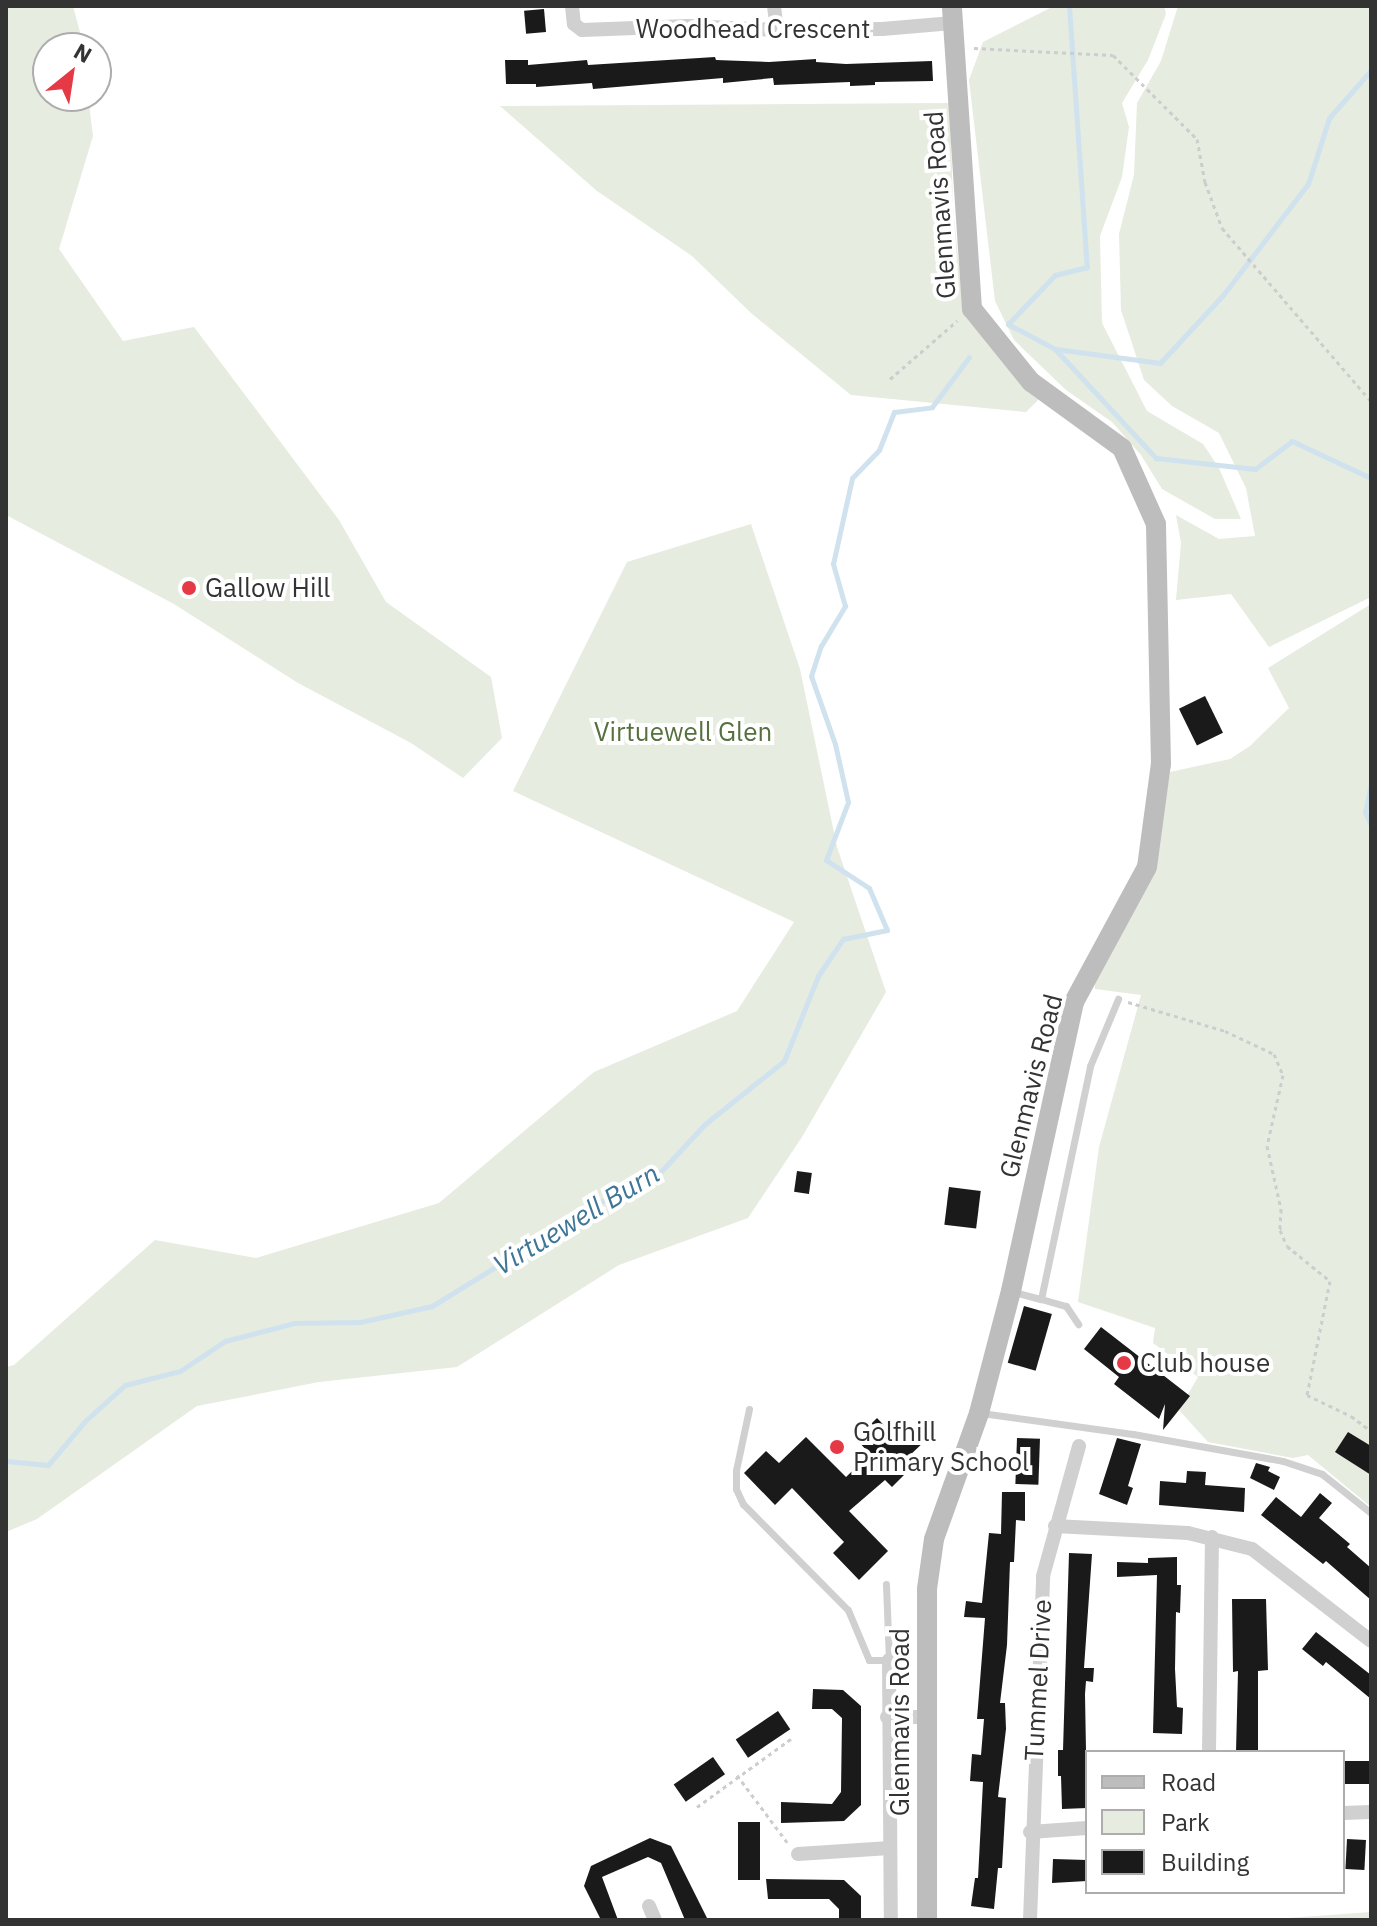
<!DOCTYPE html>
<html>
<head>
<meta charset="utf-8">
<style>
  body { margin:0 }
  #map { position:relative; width:1377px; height:1926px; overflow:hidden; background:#fff; font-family:"IBM Plex Sans",sans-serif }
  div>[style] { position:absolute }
  .green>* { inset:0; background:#e6ecdf }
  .stream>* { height:5px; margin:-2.5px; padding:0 2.5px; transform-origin:2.5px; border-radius:2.5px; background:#cfe2ee }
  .building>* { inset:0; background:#1a1a1a; transform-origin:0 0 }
  .path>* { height:3px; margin-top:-1.5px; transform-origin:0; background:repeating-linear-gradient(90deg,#cdcdcd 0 4px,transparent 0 8px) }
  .lane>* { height:7px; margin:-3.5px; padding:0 3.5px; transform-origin:3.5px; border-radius:3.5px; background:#d0d0d0 }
  .street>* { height:14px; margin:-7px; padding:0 7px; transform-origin:7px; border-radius:7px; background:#d0d0d0 }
  .secondary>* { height:20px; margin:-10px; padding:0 10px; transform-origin:10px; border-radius:10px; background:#bdbdbd }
  .dots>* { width:22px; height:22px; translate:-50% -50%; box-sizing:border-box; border:4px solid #fff; border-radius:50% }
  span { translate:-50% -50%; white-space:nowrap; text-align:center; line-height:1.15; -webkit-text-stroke:8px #fff; paint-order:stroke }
  .street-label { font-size:26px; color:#333 }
  .poi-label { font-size:26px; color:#333 }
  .left { translate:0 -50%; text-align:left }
  .park-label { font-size:26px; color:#56703f }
  .water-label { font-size:28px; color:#3f7597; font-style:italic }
  .frame { position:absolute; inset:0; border:8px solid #333; pointer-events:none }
  .legend { position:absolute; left:1085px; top:1750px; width:260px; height:144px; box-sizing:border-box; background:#fff; border:2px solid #adadad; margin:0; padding:10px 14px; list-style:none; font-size:24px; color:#333 }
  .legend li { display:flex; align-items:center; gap:16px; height:40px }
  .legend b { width:40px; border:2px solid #adadad }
  .north { position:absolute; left:32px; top:32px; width:80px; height:80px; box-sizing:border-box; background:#fff; border:2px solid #adadad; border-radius:50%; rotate:30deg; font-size:22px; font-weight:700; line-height:32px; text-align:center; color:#333 }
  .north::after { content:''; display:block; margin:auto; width:28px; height:36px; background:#e63946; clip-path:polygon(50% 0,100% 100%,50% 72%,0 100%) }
</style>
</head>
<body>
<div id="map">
  <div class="green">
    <div style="clip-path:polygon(6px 6px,73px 6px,81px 36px,82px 48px,48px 48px,48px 96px,88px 96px,93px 136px,59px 249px,123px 341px,194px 327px,339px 520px,386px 602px,491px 677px,502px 738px,463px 778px,411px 743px,298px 683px,174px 604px,6px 515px)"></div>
    <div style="clip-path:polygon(1054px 6px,1164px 6px,1166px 14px,1148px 60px,1122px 103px,1129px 127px,1122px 177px,1100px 236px,1102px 323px,1147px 411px,1203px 444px,1219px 468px,1241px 519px,1215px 519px,1162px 489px,1141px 455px,1112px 422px,1066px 390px,1014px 340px,995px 301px,969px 80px,983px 42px)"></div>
    <div style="clip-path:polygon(1178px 6px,1371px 6px,1371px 597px,1269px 647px,1231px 594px,1176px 600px,1181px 543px,1176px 515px,1219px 539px,1255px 536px,1246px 488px,1219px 433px,1172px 406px,1144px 380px,1121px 310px,1119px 234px,1134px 175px,1137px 103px,1161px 61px)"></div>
    <div style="clip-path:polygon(950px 103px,953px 206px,962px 299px,1039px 399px,1026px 412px,851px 395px,751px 313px,692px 256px,597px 191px,500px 106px)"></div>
    <div style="clip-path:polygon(751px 524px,800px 669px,837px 847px,886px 992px,802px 1137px,748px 1218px,619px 1265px,457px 1367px,319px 1382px,197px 1406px,37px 1519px,6px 1532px,6px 1367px,14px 1365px,155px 1240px,256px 1258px,439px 1203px,594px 1072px,737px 1011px,794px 922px,513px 791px,627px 562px)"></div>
    <div style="clip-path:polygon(1371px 604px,1371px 1507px,1308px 1455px,1293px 1458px,1208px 1442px,1179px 1410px,1198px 1377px,1153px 1343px,1155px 1328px,1078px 1302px,1099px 1147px,1141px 995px,1095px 989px,1095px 978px,1154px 870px,1170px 772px,1230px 759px,1250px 746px,1289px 708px,1268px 668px)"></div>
    <div style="clip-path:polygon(1371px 1912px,1371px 1920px,1273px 1920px,1288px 1918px)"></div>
  </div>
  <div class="stream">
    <div style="left:1069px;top:6px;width:262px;rotate:86.1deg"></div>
    <div style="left:1087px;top:267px;width:33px;rotate:166deg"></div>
    <div style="left:1055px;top:275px;width:68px;rotate:133.8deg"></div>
    <div style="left:1008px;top:324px;width:53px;rotate:28deg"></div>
    <div style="left:1055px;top:349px;width:149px;rotate:47.2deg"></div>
    <div style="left:1156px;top:458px;width:100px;rotate:6.3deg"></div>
    <div style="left:1255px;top:469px;width:46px;rotate:-37.1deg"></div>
    <div style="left:1292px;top:441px;width:87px;rotate:25.1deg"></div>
    <div style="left:1056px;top:349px;width:105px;rotate:7.7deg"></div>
    <div style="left:1160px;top:363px;width:93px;rotate:-47.2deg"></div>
    <div style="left:1223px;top:295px;width:140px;rotate:-52.6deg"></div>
    <div style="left:1308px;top:184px;width:69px;rotate:-72.3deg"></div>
    <div style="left:1329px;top:118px;width:64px;rotate:-48.8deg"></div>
    <div style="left:1371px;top:784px;width:29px;rotate:102deg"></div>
    <div style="left:1365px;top:812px;width:14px;rotate:65deg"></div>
    <div style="left:6px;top:1461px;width:42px;rotate:5.4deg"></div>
    <div style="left:48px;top:1465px;width:57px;rotate:-49.9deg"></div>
    <div style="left:85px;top:1421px;width:54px;rotate:-42deg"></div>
    <div style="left:125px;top:1385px;width:57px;rotate:-14.3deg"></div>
    <div style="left:180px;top:1371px;width:54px;rotate:-33.7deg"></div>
    <div style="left:225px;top:1341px;width:71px;rotate:-14.6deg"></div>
    <div style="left:294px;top:1323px;width:66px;rotate:-0.9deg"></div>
    <div style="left:360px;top:1322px;width:74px;rotate:-12.5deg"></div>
    <div style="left:432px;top:1306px;width:200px;rotate:-31.7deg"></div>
    <div style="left:602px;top:1201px;width:55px;rotate:-22.4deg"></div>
    <div style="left:653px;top:1180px;width:76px;rotate:-47.1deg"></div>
    <div style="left:705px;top:1124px;width:101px;rotate:-38.6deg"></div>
    <div style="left:784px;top:1061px;width:92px;rotate:-68.2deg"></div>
    <div style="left:818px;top:976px;width:45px;rotate:-56deg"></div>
    <div style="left:843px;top:939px;width:45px;rotate:-11.6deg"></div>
    <div style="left:887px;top:930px;width:46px;rotate:-113.2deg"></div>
    <div style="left:869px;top:888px;width:51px;rotate:-146.9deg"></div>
    <div style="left:826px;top:860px;width:62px;rotate:-69.2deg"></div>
    <div style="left:848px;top:802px;width:59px;rotate:-102.6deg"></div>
    <div style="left:835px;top:744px;width:72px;rotate:-109.4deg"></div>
    <div style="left:811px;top:676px;width:32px;rotate:-72deg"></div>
    <div style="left:821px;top:646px;width:47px;rotate:-59deg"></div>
    <div style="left:845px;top:606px;width:44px;rotate:-105.9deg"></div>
    <div style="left:833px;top:564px;width:88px;rotate:-77.5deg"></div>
    <div style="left:852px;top:478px;width:39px;rotate:-46deg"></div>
    <div style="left:879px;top:450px;width:41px;rotate:-68.5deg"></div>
    <div style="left:894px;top:412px;width:38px;rotate:-7deg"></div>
    <div style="left:932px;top:407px;width:62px;rotate:-53.5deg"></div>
  </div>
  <div class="building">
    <div style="left:544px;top:9px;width:23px;height:20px;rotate:85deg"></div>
    <div style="clip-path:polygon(715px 57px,716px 60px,769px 62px,816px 59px,816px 62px,846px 64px,932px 61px,933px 81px,875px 82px,875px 85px,850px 86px,850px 82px,774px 85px,773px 78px,723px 83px,723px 78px,593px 89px,592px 83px,536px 87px,536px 84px,506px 84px,505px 60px,528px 60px,528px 65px,587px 60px,588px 65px)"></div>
    <div style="left:1205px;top:696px;width:41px;height:29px;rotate:64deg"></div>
    <div style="left:797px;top:1171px;width:15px;height:21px;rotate:8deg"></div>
    <div style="left:949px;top:1187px;width:32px;height:38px;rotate:7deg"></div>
    <div style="left:1024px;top:1306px;width:29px;height:59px;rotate:16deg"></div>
    <div style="clip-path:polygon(1101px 1327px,1190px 1396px,1163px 1430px,1165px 1404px,1159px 1419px,1114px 1384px,1119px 1377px,1084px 1349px)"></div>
    <div style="clip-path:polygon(877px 1418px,898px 1440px,913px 1426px,926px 1440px,908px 1457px,915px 1464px,892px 1487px,885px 1480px,849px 1511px,888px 1551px,859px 1580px,833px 1553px,844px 1542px,792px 1488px,775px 1505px,744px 1473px,766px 1451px,779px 1463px,806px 1437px,846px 1477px,870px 1454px,856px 1439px)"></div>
    <div style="clip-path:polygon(1348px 1432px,1371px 1446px,1371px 1475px,1335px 1452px)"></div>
    <div style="left:1017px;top:1438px;width:23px;height:46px;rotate:2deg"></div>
    <div style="clip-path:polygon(1117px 1438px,1141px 1444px,1128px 1486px,1133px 1488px,1127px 1505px,1099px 1494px)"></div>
    <div style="clip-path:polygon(1256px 1463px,1270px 1467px,1268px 1471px,1280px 1477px,1274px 1490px,1250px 1478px)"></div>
    <div style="clip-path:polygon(1187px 1471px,1206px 1472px,1205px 1485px,1245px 1488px,1244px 1512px,1159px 1505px,1160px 1481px,1186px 1483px)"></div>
    <div style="clip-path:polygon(1002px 1492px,1025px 1492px,1025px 1521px,1016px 1520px,1014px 1562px,1010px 1562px,1007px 1645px,1000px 1703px,1005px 1703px,1006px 1729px,998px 1797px,1006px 1798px,1002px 1868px,998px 1868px,994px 1909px,971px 1906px,975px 1878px,978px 1878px,983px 1782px,970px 1781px,972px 1754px,981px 1755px,984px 1719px,977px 1719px,985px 1618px,964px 1617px,966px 1601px,982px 1603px,989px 1533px,1001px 1534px)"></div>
    <div style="clip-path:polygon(1320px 1493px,1332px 1503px,1319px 1518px,1350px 1544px,1347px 1547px,1371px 1568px,1371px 1600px,1326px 1561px,1323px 1564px,1261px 1515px,1276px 1497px,1301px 1517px)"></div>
    <div style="clip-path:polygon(1069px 1553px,1092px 1554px,1084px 1668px,1094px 1668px,1093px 1682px,1086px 1681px,1085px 1694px,1087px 1808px,1062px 1809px,1061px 1776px,1058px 1776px,1058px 1750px,1063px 1750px)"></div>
    <div style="clip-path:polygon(1177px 1557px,1177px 1585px,1181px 1585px,1180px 1613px,1176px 1612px,1175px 1669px,1177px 1707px,1183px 1708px,1182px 1734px,1153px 1733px,1157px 1575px,1117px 1577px,1117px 1562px,1148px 1563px,1148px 1558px)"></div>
    <div style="clip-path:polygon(1232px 1599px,1266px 1599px,1268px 1670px,1258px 1671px,1258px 1752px,1236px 1752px,1238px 1671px,1233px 1672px)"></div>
    <div style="clip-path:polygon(1316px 1632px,1371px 1675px,1371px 1699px,1326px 1662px,1323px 1666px,1302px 1649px)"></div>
    <div style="clip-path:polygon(813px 1689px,843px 1690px,861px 1706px,861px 1805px,844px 1821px,781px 1823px,781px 1802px,832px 1804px,841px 1792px,842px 1718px,832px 1709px,812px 1709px)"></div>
    <div style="left:778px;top:1711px;width:22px;height:51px;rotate:56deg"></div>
    <div style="left:713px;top:1757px;width:21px;height:48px;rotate:55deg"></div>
    <div style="left:1371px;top:1761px;width:23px;height:28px;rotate:90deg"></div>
    <div style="left:738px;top:1822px;width:22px;height:58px"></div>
    <div style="clip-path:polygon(650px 1838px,671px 1846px,708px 1920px,685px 1920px,661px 1863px,648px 1857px,602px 1877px,618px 1920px,601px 1920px,584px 1886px,591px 1866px)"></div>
    <div style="left:1347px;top:1839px;width:19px;height:30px;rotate:3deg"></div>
    <div style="clip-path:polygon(1053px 1859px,1087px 1860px,1087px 1881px,1052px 1883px)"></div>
    <div style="clip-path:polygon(766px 1879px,844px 1880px,861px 1896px,861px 1920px,839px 1920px,839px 1909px,829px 1899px,768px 1899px)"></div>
  </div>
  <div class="path">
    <div style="left:974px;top:48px;width:139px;rotate:2.9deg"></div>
    <div style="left:1113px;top:55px;width:119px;rotate:45deg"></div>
    <div style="left:1197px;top:139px;width:44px;rotate:79.5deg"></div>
    <div style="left:1205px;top:182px;width:49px;rotate:69.7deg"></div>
    <div style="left:1222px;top:228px;width:228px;rotate:49.3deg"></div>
    <div style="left:890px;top:379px;width:89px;rotate:-40.9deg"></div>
    <div style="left:1128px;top:1002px;width:101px;rotate:16.6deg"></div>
    <div style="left:1225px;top:1031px;width:54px;rotate:25.1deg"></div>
    <div style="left:1274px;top:1054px;width:23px;rotate:67deg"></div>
    <div style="left:1283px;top:1075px;width:73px;rotate:102.7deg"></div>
    <div style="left:1267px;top:1146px;width:65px;rotate:77.5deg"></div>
    <div style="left:1281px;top:1209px;width:21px;rotate:93deg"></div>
    <div style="left:1280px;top:1230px;width:17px;rotate:66deg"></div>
    <div style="left:1287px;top:1246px;width:55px;rotate:39.1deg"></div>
    <div style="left:1330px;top:1281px;width:116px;rotate:101.4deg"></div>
    <div style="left:1307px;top:1395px;width:49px;rotate:25.5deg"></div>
    <div style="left:1351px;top:1416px;width:25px;rotate:37deg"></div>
    <div style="left:737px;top:1775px;width:84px;rotate:53.3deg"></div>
    <div style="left:697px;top:1807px;width:117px;rotate:-36deg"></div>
  </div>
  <div class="lane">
    <div style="left:1014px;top:1292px;width:28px;rotate:15deg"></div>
    <div style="left:1041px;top:1299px;width:238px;rotate:-78.1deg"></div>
    <div style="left:1090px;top:1066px;width:73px;rotate:-67.3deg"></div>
    <div style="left:1041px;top:1299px;width:26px;rotate:16deg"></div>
    <div style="left:1066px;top:1306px;width:22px;rotate:56deg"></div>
    <div style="left:749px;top:1409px;width:62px;rotate:102deg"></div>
    <div style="left:736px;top:1470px;width:19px;rotate:90deg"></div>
    <div style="left:736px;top:1489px;width:17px;rotate:65deg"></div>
    <div style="left:743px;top:1504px;width:149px;rotate:45.3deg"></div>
    <div style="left:848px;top:1610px;width:54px;rotate:67.2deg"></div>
    <div style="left:869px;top:1660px;width:20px"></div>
    <div style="left:889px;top:1660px;width:76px;rotate:-92.3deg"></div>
    <div style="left:981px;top:1413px;width:153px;rotate:7.9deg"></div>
    <div style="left:1133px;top:1434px;width:152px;rotate:10.2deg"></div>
    <div style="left:1283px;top:1461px;width:41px;rotate:18.4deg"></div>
    <div style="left:1322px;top:1474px;width:63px;rotate:38.5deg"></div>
  </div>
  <div class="street">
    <div style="left:572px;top:6px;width:18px;rotate:84deg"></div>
    <div style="left:574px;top:24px;width:10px;rotate:37deg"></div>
    <div style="left:582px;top:30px;width:106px;rotate:-2.2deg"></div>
    <div style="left:688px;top:26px;width:89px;rotate:2.6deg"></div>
    <div style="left:777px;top:30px;width:105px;rotate:-0.5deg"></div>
    <div style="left:882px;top:29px;width:71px;rotate:-4.8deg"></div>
    <div style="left:774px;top:6px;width:24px;rotate:83deg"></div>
    <div style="left:1055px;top:1526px;width:133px;rotate:3deg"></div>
    <div style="left:1188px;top:1533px;width:66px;rotate:14deg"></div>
    <div style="left:1252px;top:1549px;width:150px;rotate:37.7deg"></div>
    <div style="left:889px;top:1660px;width:260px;rotate:89.6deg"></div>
    <div style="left:887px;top:1717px;width:37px"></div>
    <div style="left:1209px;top:1752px;width:215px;rotate:-89.2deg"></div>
    <div style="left:1343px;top:1813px;width:28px;rotate:-2deg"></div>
    <div style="left:1030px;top:1832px;width:57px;rotate:-4deg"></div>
    <div style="left:798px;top:1854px;width:92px;rotate:-3.7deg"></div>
    <div style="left:649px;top:1906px;width:15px;rotate:67deg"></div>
    <div style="left:1030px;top:1920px;width:344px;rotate:-87.8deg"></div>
    <div style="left:1043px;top:1576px;width:135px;rotate:-74.5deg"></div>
  </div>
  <div class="secondary">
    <div style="left:927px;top:1920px;width:331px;rotate:-90deg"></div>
    <div style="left:927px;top:1589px;width:50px;rotate:-82deg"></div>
    <div style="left:934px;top:1539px;width:134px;rotate:-70.3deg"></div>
    <div style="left:979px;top:1413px;width:126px;rotate:-75.3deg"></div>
    <div style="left:1011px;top:1291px;width:296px;rotate:-77.7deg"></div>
    <div style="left:1074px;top:1002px;width:153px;rotate:-61.6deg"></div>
    <div style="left:1147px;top:867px;width:104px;rotate:-82.3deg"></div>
    <div style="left:1161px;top:764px;width:240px;rotate:-91.2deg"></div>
    <div style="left:1156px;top:524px;width:83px;rotate:-114.1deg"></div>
    <div style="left:1122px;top:448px;width:112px;rotate:-144deg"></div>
    <div style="left:1031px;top:382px;width:94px;rotate:-128.9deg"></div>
    <div style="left:972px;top:309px;width:304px;rotate:-93.8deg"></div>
  </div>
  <div class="dots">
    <div style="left:189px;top:588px;background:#e63946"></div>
    <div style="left:1124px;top:1363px;background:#e63946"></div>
    <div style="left:837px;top:1447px;background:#e63946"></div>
  </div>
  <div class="street-label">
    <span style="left:753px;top:29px">Woodhead Crescent</span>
    <span style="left:940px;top:205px;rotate:-94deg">Glenmavis Road</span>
    <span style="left:1031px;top:1086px;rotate:-76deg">Glenmavis Road</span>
    <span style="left:1038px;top:1680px;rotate:-87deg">Tummel Drive</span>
    <span style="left:900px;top:1722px;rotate:-90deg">Glenmavis Road</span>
  </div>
  <div class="poi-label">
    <span class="left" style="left:205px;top:588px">Gallow Hill</span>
    <span class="left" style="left:1140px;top:1363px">Club house</span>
    <span class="left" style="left:853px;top:1447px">Golfhill<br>Primary School</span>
  </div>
  <div class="park-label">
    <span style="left:683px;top:732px">Virtuewell Glen</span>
  </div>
  <div class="water-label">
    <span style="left:576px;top:1219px;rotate:-31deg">Virtuewell Burn</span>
  </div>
  <div class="frame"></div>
  <ul class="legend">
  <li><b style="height:10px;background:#bdbdbd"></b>Road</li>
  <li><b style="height:22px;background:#e6ecdf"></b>Park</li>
  <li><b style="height:22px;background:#1a1a1a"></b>Building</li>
  </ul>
  <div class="north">N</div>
</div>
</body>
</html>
